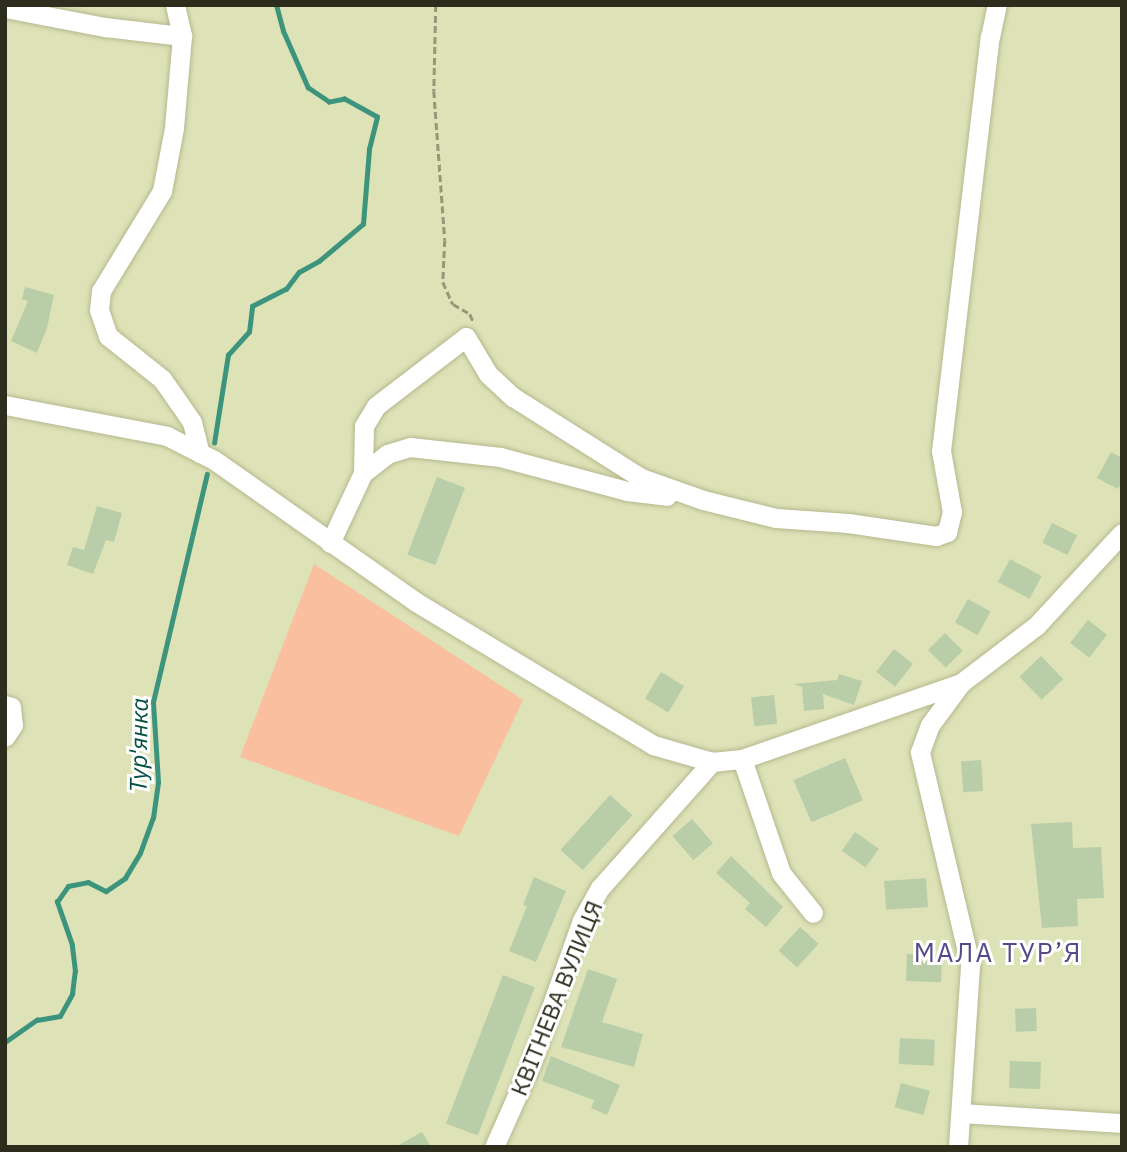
<!DOCTYPE html>
<html>
<head>
<meta charset="utf-8">
<style>
  body { margin:0 }
  #map { position:relative; width:1127px; height:1152px; overflow:hidden; background:#dee2b7; font-family:"IBM Plex Sans",sans-serif }
  div>[style] { position:absolute }
  .green>* { inset:0; background:#f9bf9e }
  .stream>* { height:4.5px; margin:-2.25px; padding:0 2.25px; transform-origin:2.25px; border-radius:2.25px; background:#3d947c }
  .building>* { inset:0; background:#b9cea8; transform-origin:0 0 }
  .path>* { height:2.5px; margin-top:-1.25px; transform-origin:0; background:repeating-linear-gradient(90deg,#959878 0 7px,transparent 0 10.5px) }
  .roads { filter:drop-shadow(0 0 2px #b5b88f) drop-shadow(0 0 2px #b5b88f) }
  .minor>* { height:19px; margin:-9.5px; padding:0 9.5px; transform-origin:9.5px; border-radius:9.5px; background:#fff }
  span { translate:-50% -50%; white-space:nowrap; text-align:center; line-height:1.15; -webkit-text-stroke:6px #fff; paint-order:stroke }
  .street-label { font-size:23px; color:#2c2d1d }
  .water-label { font-size:24px; color:#02503f; font-style:italic }
  .quarter-label { font-size:26px; color:#584a89; letter-spacing:2px }
  .frame { position:absolute; inset:0; border:7px solid #2c2d1d; pointer-events:none }
</style>
</head>
<body>
<div id="map">
  <div class="green">
    <div style="clip-path:polygon(314px 564px,523px 700px,459px 836px,240px 757px)"></div>
  </div>
  <div class="stream">
    <div style="left:214px;top:443px;width:89px;rotate:-81deg"></div>
    <div style="left:228px;top:355px;width:31px;rotate:-48deg"></div>
    <div style="left:249px;top:332px;width:26px;rotate:-83deg"></div>
    <div style="left:252px;top:306px;width:38px;rotate:-27deg"></div>
    <div style="left:286px;top:289px;width:21px;rotate:-53deg"></div>
    <div style="left:299px;top:272px;width:23px;rotate:-29deg"></div>
    <div style="left:319px;top:261px;width:57px;rotate:-40.1deg"></div>
    <div style="left:363px;top:224px;width:75px;rotate:-85.4deg"></div>
    <div style="left:369px;top:149px;width:33px;rotate:-76deg"></div>
    <div style="left:377px;top:117px;width:37px;rotate:-151deg"></div>
    <div style="left:345px;top:99px;width:16px;rotate:169deg"></div>
    <div style="left:329px;top:102px;width:25px;rotate:-146deg"></div>
    <div style="left:308px;top:88px;width:62px;rotate:-113.7deg"></div>
    <div style="left:283px;top:31px;width:27px;rotate:-105deg"></div>
    <div style="left:5px;top:1042px;width:39px;rotate:-35deg"></div>
    <div style="left:37px;top:1020px;width:23px;rotate:-10deg"></div>
    <div style="left:60px;top:1016px;width:25px;rotate:-61deg"></div>
    <div style="left:72px;top:994px;width:23px;rotate:-83deg"></div>
    <div style="left:75px;top:971px;width:26px;rotate:-97deg"></div>
    <div style="left:72px;top:945px;width:46px;rotate:-109.2deg"></div>
    <div style="left:57px;top:902px;width:19px;rotate:-55deg"></div>
    <div style="left:68px;top:886px;width:20px;rotate:-11deg"></div>
    <div style="left:88px;top:882px;width:20px;rotate:27deg"></div>
    <div style="left:106px;top:891px;width:23px;rotate:-34deg"></div>
    <div style="left:125px;top:878px;width:29px;rotate:-59deg"></div>
    <div style="left:140px;top:853px;width:37px;rotate:-70deg"></div>
    <div style="left:153px;top:818px;width:36px;rotate:-82deg"></div>
    <div style="left:158px;top:782px;width:80px;rotate:-93.6deg"></div>
    <div style="left:153px;top:702px;width:234px;rotate:-76.7deg"></div>
  </div>
  <div class="building">
    <div style="clip-path:polygon(25px 287px,54px 295px,47px 328px,37px 353px,11px 341px,28px 301px,22px 299px)"></div>
    <div style="clip-path:polygon(1111px 452px,1122px 458px,1122px 482px,1118px 489px,1097px 478px)"></div>
    <div style="left:437px;top:477px;width:30px;height:83px;rotate:21deg"></div>
    <div style="clip-path:polygon(97px 506px,122px 513px,114px 542px,106px 540px,93px 574px,67px 565px,73px 547px,84px 550px)"></div>
    <div style="left:1052px;top:523px;width:28px;height:22px;rotate:26deg"></div>
    <div style="left:1010px;top:559px;width:36px;height:26px;rotate:28deg"></div>
    <div style="left:968px;top:599px;width:26px;height:27px;rotate:29deg"></div>
    <div style="left:1088px;top:620px;width:24px;height:29px;rotate:38deg"></div>
    <div style="left:945px;top:633px;width:25px;height:24px;rotate:45deg"></div>
    <div style="left:894px;top:649px;width:24px;height:29px;rotate:38deg"></div>
    <div style="left:1041px;top:656px;width:32px;height:30px;rotate:46deg"></div>
    <div style="left:661px;top:672px;width:27px;height:31px;rotate:31deg"></div>
    <div style="clip-path:polygon(839px 674px,862px 681px,854px 705px,823px 694px,824px 709px,804px 711px,802px 687px,794px 684px,837px 680px)"></div>
    <div style="left:774px;top:695px;width:29px;height:23px;rotate:84deg"></div>
    <div style="left:845px;top:758px;width:46px;height:56px;rotate:67deg"></div>
    <div style="left:981px;top:760px;width:31px;height:20px;rotate:86deg"></div>
    <div style="left:610px;top:795px;width:30px;height:74px;rotate:42deg"></div>
    <div style="left:692px;top:819px;width:32px;height:26px;rotate:49deg"></div>
    <div style="clip-path:polygon(1072px 822px,1073px 848px,1101px 847px,1104px 898px,1077px 899px,1078px 926px,1042px 928px,1031px 824px)"></div>
    <div style="left:855px;top:832px;width:29px;height:23px;rotate:35deg"></div>
    <div style="clip-path:polygon(731px 856px,783px 907px,766px 927px,745px 909px,750px 903px,716px 873px)"></div>
    <div style="clip-path:polygon(534px 877px,566px 891px,536px 962px,509px 951px,527px 906px,523px 905px)"></div>
    <div style="left:926px;top:878px;width:29px;height:42px;rotate:86deg"></div>
    <div style="left:800px;top:927px;width:25px;height:32px;rotate:42deg"></div>
    <div style="left:907px;top:954px;width:35px;height:27px;rotate:2deg"></div>
    <div style="clip-path:polygon(588px 969px,617px 979px,602px 1022px,643px 1034px,634px 1067px,561px 1047px)"></div>
    <div style="left:503px;top:975px;width:34px;height:159px;rotate:21deg"></div>
    <div style="left:1036px;top:1008px;width:23px;height:21px;rotate:88deg"></div>
    <div style="left:900px;top:1038px;width:35px;height:26px;rotate:3deg"></div>
    <div style="clip-path:polygon(551px 1056px,620px 1085px,607px 1115px,591px 1108px,594px 1100px,542px 1081px)"></div>
    <div style="left:1010px;top:1061px;width:31px;height:27px;rotate:2deg"></div>
    <div style="left:901px;top:1083px;width:30px;height:25px;rotate:15deg"></div>
    <div style="clip-path:polygon(422px 1132px,431px 1147px,395px 1147px)"></div>
  </div>
  <div class="path">
    <div style="left:436px;top:5px;width:86px;rotate:91.3deg"></div>
    <div style="left:434px;top:91px;width:149px;rotate:85.8deg"></div>
    <div style="left:445px;top:240px;width:42px;rotate:92.7deg"></div>
    <div style="left:443px;top:282px;width:24px;rotate:66deg"></div>
    <div style="left:453px;top:304px;width:20px;rotate:30deg"></div>
    <div style="left:470px;top:314px;width:8px;rotate:67deg"></div>
  </div>
  <div class="roads">
    <div class="minor">
      <div style="left:175px;top:5px;width:32px;rotate:77deg"></div>
      <div style="left:182px;top:36px;width:92px;rotate:95deg"></div>
      <div style="left:174px;top:128px;width:64px;rotate:100.8deg"></div>
      <div style="left:162px;top:191px;width:117px;rotate:121.4deg"></div>
      <div style="left:101px;top:291px;width:19px;rotate:96deg"></div>
      <div style="left:99px;top:310px;width:28px;rotate:71deg"></div>
      <div style="left:108px;top:336px;width:69px;rotate:38.5deg"></div>
      <div style="left:162px;top:379px;width:29px;rotate:55deg"></div>
      <div style="left:179px;top:403px;width:23px;rotate:56deg"></div>
      <div style="left:192px;top:422px;width:32px;rotate:76deg"></div>
      <div style="left:5px;top:8px;width:102px;rotate:10.8deg"></div>
      <div style="left:105px;top:27px;width:78px;rotate:6.7deg"></div>
      <div style="left:5px;top:405px;width:165px;rotate:10.8deg"></div>
      <div style="left:167px;top:436px;width:53px;rotate:27.1deg"></div>
      <div style="left:214px;top:460px;width:247px;rotate:35.1deg"></div>
      <div style="left:416px;top:602px;width:277px;rotate:31.1deg"></div>
      <div style="left:653px;top:745px;width:61px;rotate:16.1deg"></div>
      <div style="left:712px;top:762px;width:30px;rotate:-6deg"></div>
      <div style="left:742px;top:759px;width:232px;rotate:-19.1deg"></div>
      <div style="left:363px;top:473px;width:47px;rotate:-88.8deg"></div>
      <div style="left:364px;top:426px;width:23px;rotate:-59deg"></div>
      <div style="left:376px;top:406px;width:113px;rotate:-37.5deg"></div>
      <div style="left:466px;top:337px;width:43px;rotate:59.3deg"></div>
      <div style="left:488px;top:374px;width:34px;rotate:43deg"></div>
      <div style="left:513px;top:397px;width:151px;rotate:32.3deg"></div>
      <div style="left:641px;top:478px;width:66px;rotate:19.5deg"></div>
      <div style="left:703px;top:500px;width:75px;rotate:13.9deg"></div>
      <div style="left:776px;top:518px;width:72px;rotate:4deg"></div>
      <div style="left:848px;top:523px;width:89px;rotate:8.4deg"></div>
      <div style="left:936px;top:536px;width:12px;rotate:-20deg"></div>
      <div style="left:947px;top:532px;width:21px;rotate:-76deg"></div>
      <div style="left:952px;top:512px;width:62px;rotate:-100.2deg"></div>
      <div style="left:941px;top:451px;width:417px;rotate:-83.3deg"></div>
      <div style="left:990px;top:37px;width:33px;rotate:-78deg"></div>
      <div style="left:330px;top:543px;width:77px;rotate:-64.8deg"></div>
      <div style="left:363px;top:473px;width:31px;rotate:-38deg"></div>
      <div style="left:387px;top:454px;width:24px;rotate:-17deg"></div>
      <div style="left:410px;top:447px;width:91px;rotate:6.3deg"></div>
      <div style="left:500px;top:457px;width:131px;rotate:15deg"></div>
      <div style="left:627px;top:491px;width:40px;rotate:7.1deg"></div>
      <div style="left:5px;top:705px;width:6px;rotate:18deg"></div>
      <div style="left:11px;top:707px;width:18px;rotate:84deg"></div>
      <div style="left:13px;top:725px;width:14px;rotate:124deg"></div>
      <div style="left:742px;top:759px;width:120px;rotate:71.1deg"></div>
      <div style="left:781px;top:873px;width:51px;rotate:51.3deg"></div>
      <div style="left:962px;top:1113px;width:160px;rotate:3.6deg"></div>
      <div style="left:494px;top:1147px;width:91px;rotate:-66deg"></div>
      <div style="left:531px;top:1064px;width:153px;rotate:-70.5deg"></div>
      <div style="left:582px;top:920px;width:37px;rotate:-61deg"></div>
      <div style="left:600px;top:888px;width:169px;rotate:-48.4deg"></div>
      <div style="left:958px;top:1147px;width:183px;rotate:-86.2deg"></div>
      <div style="left:970px;top:964px;width:218px;rotate:-103.3deg"></div>
      <div style="left:920px;top:752px;width:29px;rotate:-70deg"></div>
      <div style="left:930px;top:725px;width:52px;rotate:-53.6deg"></div>
      <div style="left:961px;top:683px;width:96px;rotate:-37.3deg"></div>
      <div style="left:1037px;top:625px;width:125px;rotate:-47.3deg"></div>
    </div>
  </div>
  <div class="street-label">
    <span style="left:556px;top:998px;rotate:-68deg">КВІТНЕВА ВУЛИЦЯ</span>
  </div>
  <div class="water-label">
    <span style="left:139px;top:745px;rotate:-89deg">Тур'янка</span>
  </div>
  <div class="quarter-label">
    <span style="left:998px;top:953px">МАЛА ТУР’Я</span>
  </div>
  <div class="frame"></div>
</div>
</body>
</html>
